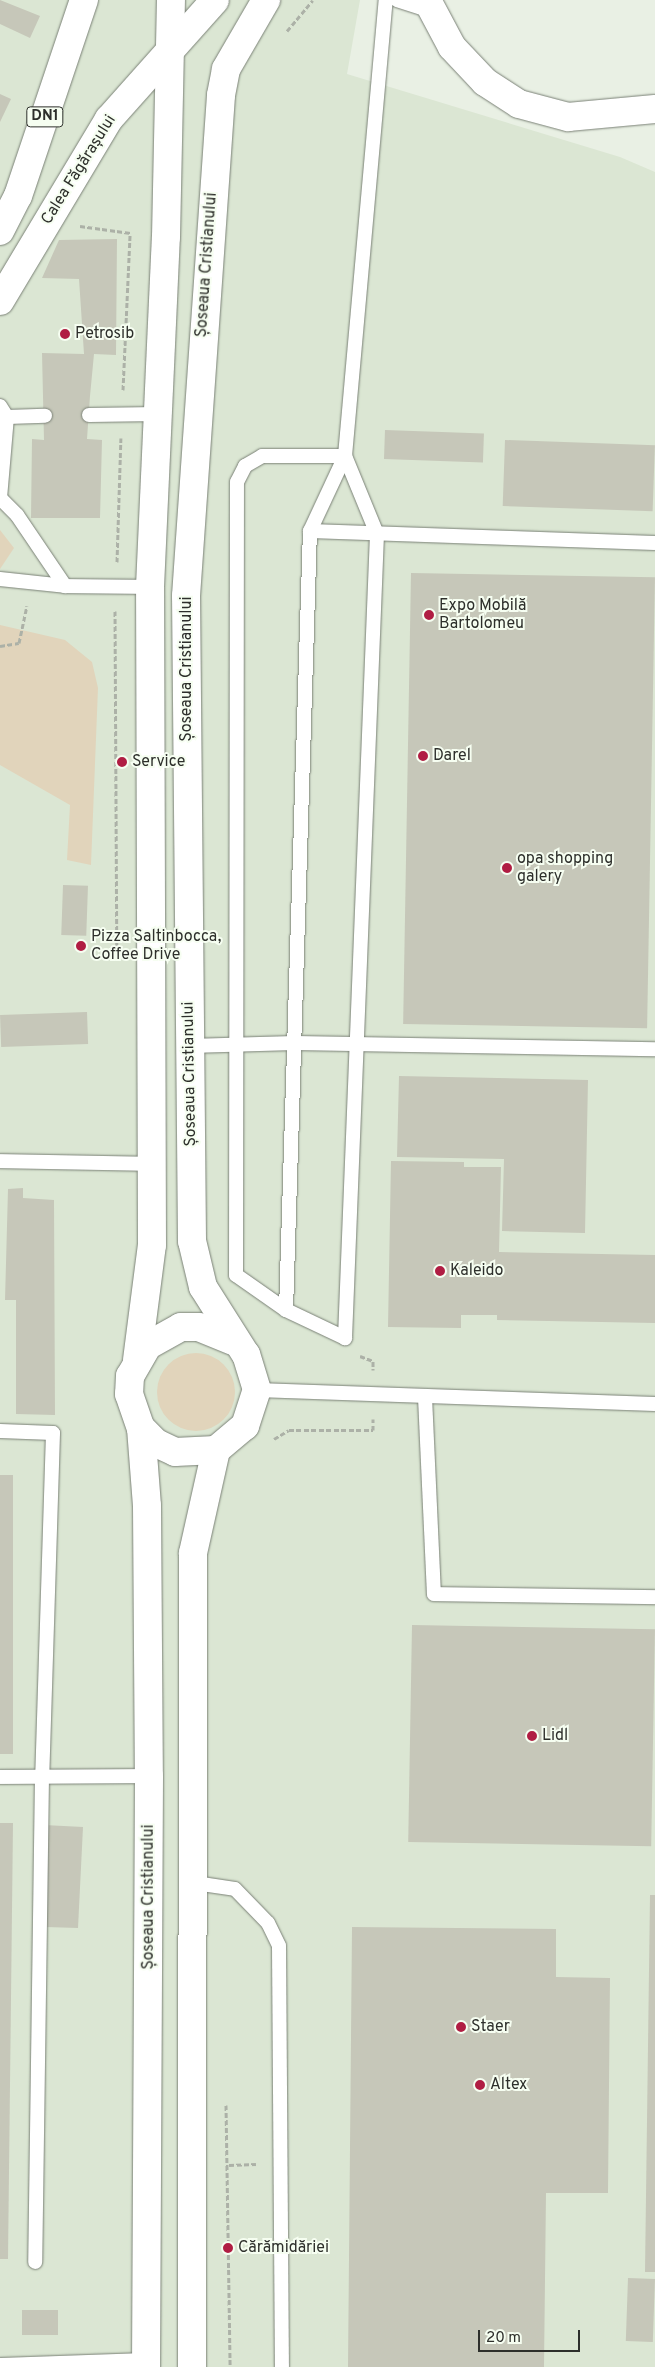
<!DOCTYPE html>
<html>
<head>
<meta charset="utf-8">
<style>
  body { margin:0 }
  #map { position:relative; width:655px; height:2367px; overflow:hidden; background:#e9f0e4; font-family:Overpass,sans-serif }
  div>[style] { position:absolute }
  .built>* { inset:0; background:#dbe6d3 }
  .green>* { inset:0; background:#e1d4bb }
  .round { border-radius:50% }
  .building>* { inset:0; background:#c6c7b9; transform-origin:0 0 }
  .path>* { height:3px; margin-top:-1.5px; transform-origin:0; background:repeating-linear-gradient(90deg,#acb1a7 0 5px,transparent 0 7.5px) }
  .roads { filter:drop-shadow(0 0 1px #7a8176) drop-shadow(0 0 1px #7a8176) }
  .lane>* { height:14px; margin:-7px; padding:0 7px; transform-origin:7px; border-radius:7px; background:#fff }
  .street>* { height:28px; margin:-14px; padding:0 14px; transform-origin:14px; border-radius:14px; background:#fff }
  .secondary>* { height:28px; margin:-14px; padding:0 14px; transform-origin:14px; border-radius:14px; background:#fff }
  .primary>* { height:28px; margin:-14px; padding:0 14px; transform-origin:14px; border-radius:14px; background:#fff }
  .dots>* { width:14px; height:14px; translate:-50% -50%; box-sizing:border-box; border:2px solid #f6fef1; border-radius:50% }
  span { translate:-50% -50%; white-space:nowrap; text-align:center; line-height:1.15; -webkit-text-stroke:4px #f6fef1; paint-order:stroke }
  .shield-label span { padding:1px 4px; background:#f6fef1; border:1px solid; border-radius:4px; -webkit-text-stroke-width:0 }
  .shield-label { font-size:15px; color:#2d2f2b; font-weight:700 }
  .street-label { font-size:16px; color:#2d2f2b }
  .poi-label { font-size:16px; color:#2d2f2b }
  .left { translate:0 -50%; text-align:left }
  .scale { position:absolute; left:478px; top:2330px; width:102px; height:22px; box-sizing:border-box; border:2px solid #2d2f2b; border-top:0; padding-left:6px; font-size:15px; line-height:18px; white-space:nowrap; color:#2d2f2b; -webkit-text-stroke:4px #f6fef1; paint-order:stroke }
</style>
</head>
<body>
<div id="map">
  <div class="built">
    <div style="clip-path:polygon(0 0,360px 0,347px 74px,620px 157px,655px 172px,655px 2367px,0 2367px)"></div>
  </div>
  <div class="green">
    <div style="clip-path:polygon(0 530px,14px 548px,0 569px)"></div>
    <div style="clip-path:polygon(0 625px,65px 640px,92px 662px,98px 688px,91px 865px,67px 860px,70px 805px,0 765px)"></div>
    <div class="round" style="left:157px;top:1353px;width:78px;height:78px"></div>
  </div>
  <div class="building">
    <div style="clip-path:polygon(0 0,40px 16px,30px 38px,0 24px)"></div>
    <div style="clip-path:polygon(0 94px,11px 99px,0 122px)"></div>
    <div style="clip-path:polygon(117px 239px,116px 355px,94px 354px,90px 396px,87px 439px,102px 440px,100px 518px,31px 518px,32px 439px,44px 440px,42px 353px,84px 354px,79px 279px,42px 278px,59px 240px)"></div>
    <div style="left:385px;top:430px;width:99px;height:29px;rotate:2deg"></div>
    <div style="left:505px;top:440px;width:150px;height:66px;rotate:2deg"></div>
    <div style="left:411px;top:573px;width:244px;height:451px;rotate:1deg"></div>
    <div style="left:63px;top:885px;width:25px;height:50px;rotate:2deg"></div>
    <div style="left:87px;top:1012px;width:32px;height:87px;rotate:88deg"></div>
    <div style="clip-path:polygon(399px 1076px,588px 1080px,585px 1233px,502px 1231px,504px 1159px,397px 1157px)"></div>
    <div style="clip-path:polygon(391px 1161px,464px 1162px,464px 1167px,501px 1167px,499px 1252px,655px 1255px,655px 1323px,497px 1320px,497px 1315px,461px 1315px,461px 1328px,388px 1327px)"></div>
    <div style="clip-path:polygon(23px 1188px,23px 1198px,54px 1200px,55px 1415px,16px 1414px,16px 1300px,5px 1300px,8px 1189px)"></div>
    <div style="left:0;top:1475px;width:13px;height:279px"></div>
    <div style="left:412px;top:1625px;width:243px;height:217px;rotate:1deg"></div>
    <div style="clip-path:polygon(0 1823px,13px 1823px,8px 2259px,0 2259px)"></div>
    <div style="clip-path:polygon(44px 1825px,83px 1827px,78px 1928px,46px 1927px)"></div>
    <div style="clip-path:polygon(650px 1895px,655px 1895px,655px 2272px,645px 2272px)"></div>
    <div style="clip-path:polygon(352px 1927px,556px 1929px,556px 1977px,610px 1978px,608px 2193px,546px 2193px,544px 2367px,348px 2367px)"></div>
    <div style="left:628px;top:2278px;width:27px;height:63px;rotate:2deg"></div>
    <div style="left:22px;top:2310px;width:36px;height:25px"></div>
  </div>
  <div class="path">
    <div style="left:287px;top:31px;width:40px;rotate:-50deg"></div>
    <div style="left:80px;top:226px;width:51px;rotate:7.8deg"></div>
    <div style="left:123px;top:390px;width:157px;rotate:-87.4deg"></div>
    <div style="left:117px;top:562px;width:124px;rotate:-88.2deg"></div>
    <div style="left:115px;top:611px;width:343px;rotate:89.7deg"></div>
    <div style="left:0;top:646px;width:19px;rotate:-9deg"></div>
    <div style="left:19px;top:643px;width:38px;rotate:-78deg"></div>
    <div style="left:360px;top:1356px;width:14px;rotate:21deg"></div>
    <div style="left:373px;top:1361px;width:9px;rotate:90deg"></div>
    <div style="left:274px;top:1439px;width:17px;rotate:-31deg"></div>
    <div style="left:289px;top:1430px;width:84px"></div>
    <div style="left:373px;top:1430px;width:11px;rotate:-90deg"></div>
    <div style="left:226px;top:2105px;width:262px;rotate:89.1deg"></div>
    <div style="left:229px;top:2165px;width:27px;rotate:-2deg"></div>
  </div>
  <div class="roads">
    <div class="lane">
      <div style="left:397px;top:0;width:36px;rotate:18deg"></div>
      <div style="left:0;top:406px;width:13px;rotate:58deg"></div>
      <div style="left:89px;top:415px;width:69px;rotate:-0.8deg"></div>
      <div style="left:345px;top:456px;width:84px;rotate:67.7deg"></div>
      <div style="left:377px;top:534px;width:805px;rotate:92.28deg"></div>
      <div style="left:345px;top:1338px;width:65px;rotate:-154.6deg"></div>
      <div style="left:286px;top:1310px;width:779px;rotate:-88.24deg"></div>
      <div style="left:310px;top:531px;width:83px;rotate:-65deg"></div>
      <div style="left:345px;top:456px;width:458px;rotate:-84.9deg"></div>
      <div style="left:0;top:498px;width:81px;rotate:-85.1deg"></div>
      <div style="left:7px;top:417px;width:38px;rotate:-2deg"></div>
      <div style="left:0;top:498px;width:24px;rotate:45deg"></div>
      <div style="left:17px;top:515px;width:86px;rotate:55.9deg"></div>
      <div style="left:310px;top:531px;width:345px;rotate:2deg"></div>
      <div style="left:0;top:579px;width:65px;rotate:6.1deg"></div>
      <div style="left:65px;top:586px;width:85px;rotate:0.7deg"></div>
      <div style="left:189px;top:1046px;width:106px;rotate:-1.6deg"></div>
      <div style="left:295px;top:1043px;width:360px;rotate:1deg"></div>
      <div style="left:0;top:1161px;width:151px;rotate:1.1deg"></div>
      <div style="left:286px;top:1310px;width:61px;rotate:-145deg"></div>
      <div style="left:236px;top:1275px;width:793px;rotate:-89.93deg"></div>
      <div style="left:237px;top:482px;width:18px;rotate:-63deg"></div>
      <div style="left:245px;top:466px;width:20px;rotate:-30deg"></div>
      <div style="left:262px;top:456px;width:83px"></div>
      <div style="left:257px;top:1390px;width:398px;rotate:2deg"></div>
      <div style="left:425px;top:1397px;width:197px;rotate:87.4deg"></div>
      <div style="left:434px;top:1594px;width:221px;rotate:0.8deg"></div>
      <div style="left:0;top:1431px;width:53px;rotate:2.2deg"></div>
      <div style="left:53px;top:1433px;width:343px;rotate:91.8deg"></div>
      <div style="left:42px;top:1776px;width:486px;rotate:90.8deg"></div>
      <div style="left:0;top:1777px;width:149px;rotate:-0.4deg"></div>
      <div style="left:195px;top:1883px;width:40px;rotate:8.5deg"></div>
      <div style="left:235px;top:1889px;width:47px;rotate:45.9deg"></div>
      <div style="left:268px;top:1923px;width:25px;rotate:64deg"></div>
      <div style="left:279px;top:1946px;width:421px;rotate:89.6deg"></div>
      <div style="left:0;top:2365px;width:146px;rotate:-2deg"></div>
    </div>
    <div class="street">
      <div style="left:427px;top:0;width:53px;rotate:62deg"></div>
      <div style="left:452px;top:47px;width:48px;rotate:46.7deg"></div>
      <div style="left:485px;top:82px;width:40px;rotate:32.9deg"></div>
      <div style="left:519px;top:104px;width:51px;rotate:14.9deg"></div>
      <div style="left:568px;top:117px;width:87px;rotate:-5.3deg"></div>
    </div>
    <div class="secondary">
      <div style="left:233px;top:1341px;width:37px;rotate:-158deg"></div>
      <div style="left:199px;top:1327px;width:18px;rotate:180deg"></div>
      <div style="left:181px;top:1327px;width:38px;rotate:151deg"></div>
      <div style="left:148px;top:1345px;width:36px;rotate:120deg"></div>
      <div style="left:130px;top:1376px;width:18px;rotate:93deg"></div>
      <div style="left:129px;top:1394px;width:36px;rotate:71deg"></div>
      <div style="left:141px;top:1428px;width:21px;rotate:45deg"></div>
      <div style="left:156px;top:1443px;width:21px;rotate:25deg"></div>
      <div style="left:175px;top:1452px;width:41px;rotate:-2.8deg"></div>
      <div style="left:216px;top:1450px;width:38px;rotate:-40deg"></div>
      <div style="left:245px;top:1426px;width:38px;rotate:-72deg"></div>
      <div style="left:257px;top:1390px;width:37px;rotate:-107deg"></div>
      <div style="left:246px;top:1355px;width:80px;rotate:-122.3deg"></div>
      <div style="left:203px;top:1287px;width:47px;rotate:-103.4deg"></div>
      <div style="left:192px;top:1241px;width:645px;rotate:-90.53deg"></div>
      <div style="left:186px;top:596px;width:502px;rotate:-86deg"></div>
      <div style="left:221px;top:95px;width:26px;rotate:-79deg"></div>
      <div style="left:226px;top:69px;width:80px;rotate:-59.9deg"></div>
      <div style="left:137px;top:1360px;width:116px;rotate:-82.6deg"></div>
      <div style="left:152px;top:1245px;width:658px;rotate:-90.17deg"></div>
      <div style="left:150px;top:587px;width:350px;rotate:-87.4deg"></div>
      <div style="left:166px;top:237px;width:237px;rotate:-88.8deg"></div>
      <div style="left:141px;top:1428px;width:78px;rotate:85.6deg"></div>
      <div style="left:147px;top:1506px;width:270px;rotate:89.6deg"></div>
      <div style="left:149px;top:1776px;width:591px;rotate:90.29deg"></div>
      <div style="left:192px;top:2367px;width:814px;rotate:-89.93deg"></div>
      <div style="left:193px;top:1553px;width:106px;rotate:-77.4deg"></div>
    </div>
    <div class="primary">
      <div style="left:0;top:231px;width:39px;rotate:-63deg"></div>
      <div style="left:18px;top:196px;width:207px;rotate:-71.4deg"></div>
      <div style="left:0;top:301px;width:212px;rotate:-59.1deg"></div>
      <div style="left:109px;top:119px;width:159px;rotate:-48.3deg"></div>
    </div>
  </div>
  <div class="dots">
    <div style="left:65px;top:334px;background:#b01d43"></div>
    <div style="left:429px;top:615px;background:#b01d43"></div>
    <div style="left:423px;top:756px;background:#b01d43"></div>
    <div style="left:122px;top:762px;background:#b01d43"></div>
    <div style="left:507px;top:868px;background:#b01d43"></div>
    <div style="left:81px;top:946px;background:#b01d43"></div>
    <div style="left:440px;top:1271px;background:#b01d43"></div>
    <div style="left:532px;top:1736px;background:#b01d43"></div>
    <div style="left:461px;top:2027px;background:#b01d43"></div>
    <div style="left:480px;top:2085px;background:#b01d43"></div>
    <div style="left:228px;top:2248px;background:#b01d43"></div>
  </div>
  <div class="shield-label">
    <span style="left:45px;top:117px">DN1</span>
  </div>
  <div class="street-label">
    <span style="left:79px;top:170px;rotate:-58deg">Calea Făgărașului</span>
    <span style="left:207px;top:265px;rotate:-86deg">Șoseaua Cristianului</span>
    <span style="left:187px;top:669px;rotate:-90deg">Șoseaua Cristianului</span>
    <span style="left:190px;top:1074px;rotate:-91deg">Șoseaua Cristianului</span>
    <span style="left:149px;top:1897px;rotate:-90deg">Șoseaua Cristianului</span>
  </div>
  <div class="poi-label">
    <span class="left" style="left:75px;top:334px">Petrosib</span>
    <span class="left" style="left:439px;top:615px">Expo Mobilă<br>Bartolomeu</span>
    <span class="left" style="left:433px;top:756px">Darel</span>
    <span class="left" style="left:132px;top:762px">Service</span>
    <span class="left" style="left:517px;top:868px">opa shopping<br>galery</span>
    <span class="left" style="left:91px;top:946px">Pizza Saltinbocca,<br>Coffee Drive</span>
    <span class="left" style="left:450px;top:1271px">Kaleido</span>
    <span class="left" style="left:542px;top:1736px">Lidl</span>
    <span class="left" style="left:471px;top:2027px">Staer</span>
    <span class="left" style="left:490px;top:2085px">Altex</span>
    <span class="left" style="left:238px;top:2248px">Cărămidăriei</span>
  </div>
  <div class="scale">20 m</div>
</div>
</body>
</html>
